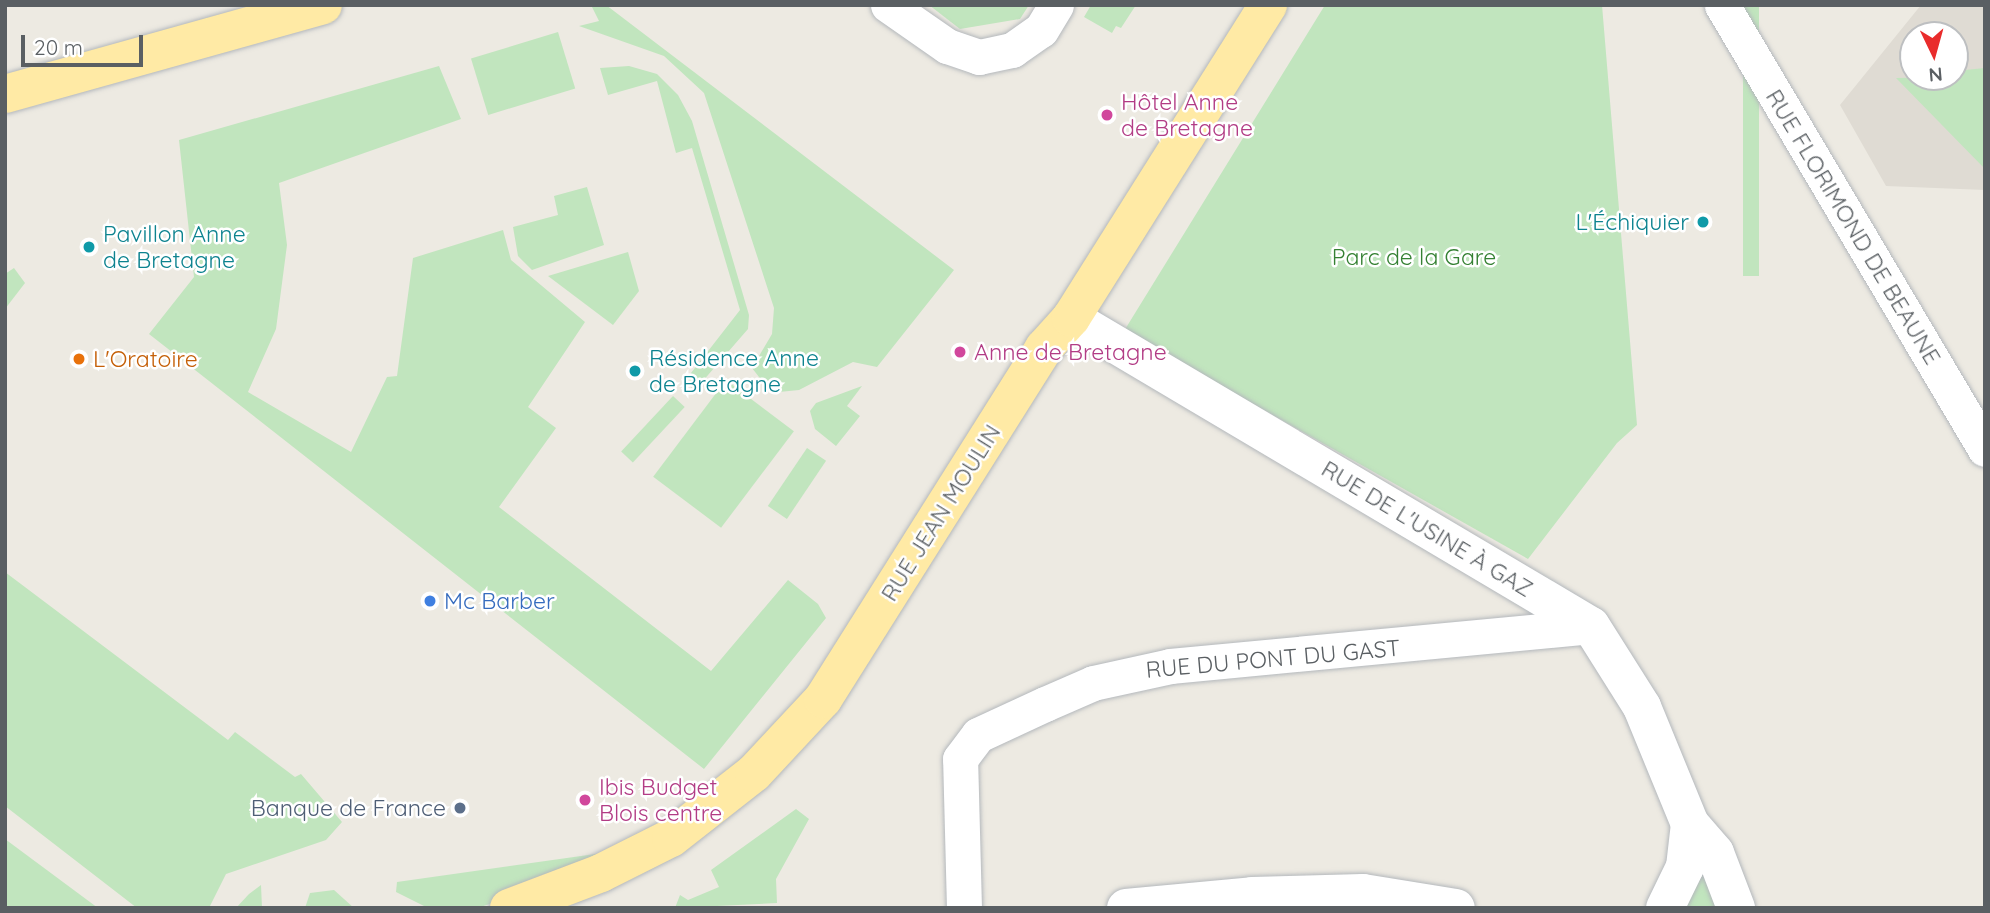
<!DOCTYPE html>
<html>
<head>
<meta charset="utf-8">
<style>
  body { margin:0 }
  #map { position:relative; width:1990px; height:913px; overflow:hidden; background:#edeae2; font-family:Quicksand,sans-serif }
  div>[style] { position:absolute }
  .education>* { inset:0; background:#dfdbd3 }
  .green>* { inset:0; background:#c1e5be; transform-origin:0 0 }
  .roads { filter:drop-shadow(0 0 2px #b4b8bc) drop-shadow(0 0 2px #b4b8bc) }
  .street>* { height:35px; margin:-17.5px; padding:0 17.5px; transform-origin:17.5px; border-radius:17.5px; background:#fff }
  .secondary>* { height:38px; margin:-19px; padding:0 19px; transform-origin:19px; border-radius:19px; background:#fff }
  .primary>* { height:38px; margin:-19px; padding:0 19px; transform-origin:19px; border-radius:19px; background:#ffeaa5 }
  .dots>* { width:19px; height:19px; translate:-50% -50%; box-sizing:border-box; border:4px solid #fff; border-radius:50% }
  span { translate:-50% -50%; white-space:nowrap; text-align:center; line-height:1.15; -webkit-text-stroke:5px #fff; paint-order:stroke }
  .hotel-label { font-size:23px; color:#b23c85 }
  .left { translate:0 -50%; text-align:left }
  .culture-label { font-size:23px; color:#0d838f }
  .right { translate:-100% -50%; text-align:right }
  .street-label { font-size:23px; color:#5a5f63 }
  .park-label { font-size:23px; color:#358133 }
  .food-label { font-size:23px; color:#c56008 }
  .shop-label { font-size:23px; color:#366cbe }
  .service-label { font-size:23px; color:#4e5e75 }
  .frame { position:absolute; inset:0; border:7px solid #5a5f63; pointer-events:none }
  .north { position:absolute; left:1899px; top:21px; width:70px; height:70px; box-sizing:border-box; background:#fff; border:2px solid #bdbfc1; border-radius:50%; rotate:175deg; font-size:19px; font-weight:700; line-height:28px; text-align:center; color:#5a5f63 }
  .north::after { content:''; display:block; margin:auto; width:24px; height:32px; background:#e92c2c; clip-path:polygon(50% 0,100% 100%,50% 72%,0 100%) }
  .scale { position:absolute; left:21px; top:35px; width:122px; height:32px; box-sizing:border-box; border:4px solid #5a5f63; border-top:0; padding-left:9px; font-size:21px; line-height:24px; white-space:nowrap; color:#5a5f63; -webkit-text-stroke:5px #fff; paint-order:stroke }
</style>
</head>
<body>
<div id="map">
  <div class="education">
    <div style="clip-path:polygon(evenodd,1921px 5px,1985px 5px,1985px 190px,1886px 186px,1840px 105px,1921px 5px,1913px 35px,1955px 35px,1955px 77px,1913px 77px,1913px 35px)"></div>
  </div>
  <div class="green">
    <div style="clip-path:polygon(591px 5px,606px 5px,954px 270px,877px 367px,853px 362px,799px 390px,779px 392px,759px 377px,752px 368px,772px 334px,774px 308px,704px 93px,664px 56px,579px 26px,599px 21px)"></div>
    <div style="clip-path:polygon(929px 5px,1029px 5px,1020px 19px,960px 29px)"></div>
    <div style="clip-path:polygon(1091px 5px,1136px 5px,1121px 28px,1116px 26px,1112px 33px,1084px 17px)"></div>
    <div style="clip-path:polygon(1325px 5px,1602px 5px,1637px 425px,1617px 443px,1528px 559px,1124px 331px)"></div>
    <div style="left:1743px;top:5px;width:16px;height:271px"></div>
    <div style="left:558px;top:32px;width:59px;height:91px;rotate:73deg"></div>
    <div style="clip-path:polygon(439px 66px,461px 119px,279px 183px,287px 245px,276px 329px,248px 392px,351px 452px,387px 377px,397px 376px,413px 258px,503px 230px,511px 260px,585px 322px,528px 407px,556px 428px,499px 507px,711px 671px,788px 580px,818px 604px,826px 618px,704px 769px,149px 334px,194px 277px,179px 140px)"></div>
    <div style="clip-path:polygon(629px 66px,657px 74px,678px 95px,692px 121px,749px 315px,748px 329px,695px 390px,684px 382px,740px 310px,692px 148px,676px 153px,657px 81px,608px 95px,600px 68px)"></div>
    <div style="clip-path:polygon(1985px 68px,1985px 169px,1896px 78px,1955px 77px,1955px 71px)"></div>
    <div style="clip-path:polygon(587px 187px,604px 245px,532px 270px,518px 256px,513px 227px,558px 215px,554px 196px)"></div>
    <div style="clip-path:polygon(628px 252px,639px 291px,613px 325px,548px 276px)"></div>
    <div style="clip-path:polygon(14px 268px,25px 283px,5px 309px,5px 274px)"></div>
    <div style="left:726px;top:380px;width:85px;height:121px;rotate:37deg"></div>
    <div style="clip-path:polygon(862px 386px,847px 406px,860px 416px,836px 446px,815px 429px,810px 411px,816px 403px)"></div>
    <div style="left:673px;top:396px;width:16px;height:76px;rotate:43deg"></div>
    <div style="left:807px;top:448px;width:23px;height:70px;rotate:34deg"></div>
    <div style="clip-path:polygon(5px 572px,228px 740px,235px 732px,295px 777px,301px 774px,342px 822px,326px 840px,226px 874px,209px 908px,137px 908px,5px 806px)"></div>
    <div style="clip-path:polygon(796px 809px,809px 819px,776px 879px,777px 903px,675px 908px,680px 895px,688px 900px,719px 887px,711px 870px)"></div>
    <div style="clip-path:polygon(5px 839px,98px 908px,5px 908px)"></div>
    <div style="clip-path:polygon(631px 849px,560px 882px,477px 908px,428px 908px,396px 892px,397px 882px)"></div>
    <div style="clip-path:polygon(1702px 857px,1723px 908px,1682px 908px,1700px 880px)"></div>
    <div style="clip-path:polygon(261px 885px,262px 908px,236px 908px,249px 894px)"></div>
    <div style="clip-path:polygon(334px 890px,354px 908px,305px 908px,310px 893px)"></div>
  </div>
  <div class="roads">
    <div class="street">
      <div style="left:888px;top:5px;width:72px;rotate:34.8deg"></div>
      <div style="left:947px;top:46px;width:34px;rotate:19deg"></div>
      <div style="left:979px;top:57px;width:34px;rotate:-12deg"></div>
      <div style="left:1012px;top:50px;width:35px;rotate:-35deg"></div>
      <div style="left:1041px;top:30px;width:29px;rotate:-59deg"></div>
      <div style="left:1722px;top:5px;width:516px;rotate:59.36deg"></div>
      <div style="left:964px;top:908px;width:149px;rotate:-91.5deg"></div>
      <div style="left:960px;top:759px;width:30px;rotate:-53deg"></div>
      <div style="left:978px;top:735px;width:74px;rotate:-24.8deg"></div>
      <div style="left:1045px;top:704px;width:52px;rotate:-23.6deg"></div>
      <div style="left:1093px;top:683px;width:79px;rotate:-12.4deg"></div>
      <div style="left:1170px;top:666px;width:423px;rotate:-5.4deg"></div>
    </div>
    <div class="secondary">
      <div style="left:1071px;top:318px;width:604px;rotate:30.64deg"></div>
      <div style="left:1591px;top:626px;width:96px;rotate:57.8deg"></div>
      <div style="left:1642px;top:707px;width:126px;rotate:67.7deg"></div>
      <div style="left:1690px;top:824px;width:38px;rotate:49deg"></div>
      <div style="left:1715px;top:853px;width:59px;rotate:69.1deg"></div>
      <div style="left:1126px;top:908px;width:127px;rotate:-5.4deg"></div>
      <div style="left:1252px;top:896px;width:111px;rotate:-1.5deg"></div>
      <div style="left:1363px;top:893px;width:94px;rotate:9.2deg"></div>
      <div style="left:1665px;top:908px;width:46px;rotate:-64deg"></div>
      <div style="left:1685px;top:867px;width:43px;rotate:-83.4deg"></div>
    </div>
    <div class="primary">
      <div style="left:5px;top:94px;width:330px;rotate:-15.6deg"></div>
      <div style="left:509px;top:908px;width:98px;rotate:-20.8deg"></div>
      <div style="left:601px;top:873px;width:78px;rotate:-26.6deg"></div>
      <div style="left:671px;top:838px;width:105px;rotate:-38.1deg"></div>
      <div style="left:754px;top:773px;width:101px;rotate:-47deg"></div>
      <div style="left:823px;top:699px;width:415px;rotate:-57.8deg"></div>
      <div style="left:1044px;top:348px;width:40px;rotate:-48deg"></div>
      <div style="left:1071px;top:318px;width:370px;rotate:-57.8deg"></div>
    </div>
  </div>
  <div class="dots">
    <div style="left:1107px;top:115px;background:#d1479c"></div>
    <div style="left:1703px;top:222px;background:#0f9aa8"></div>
    <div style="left:89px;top:247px;background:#0f9aa8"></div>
    <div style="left:960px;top:352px;background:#d1479c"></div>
    <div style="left:79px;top:359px;background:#e8710a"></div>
    <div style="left:635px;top:371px;background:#0f9aa8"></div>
    <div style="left:430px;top:601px;background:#3f7fe0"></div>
    <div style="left:585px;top:800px;background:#d1479c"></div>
    <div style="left:460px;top:808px;background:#5c6f8a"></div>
  </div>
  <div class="hotel-label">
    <span class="left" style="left:1121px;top:115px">Hôtel Anne<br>de Bretagne</span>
    <span class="left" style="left:974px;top:352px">Anne de Bretagne</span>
    <span class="left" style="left:599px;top:800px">Ibis Budget<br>Blois centre</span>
  </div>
  <div class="culture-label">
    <span class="right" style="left:1689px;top:222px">L'Échiquier</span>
    <span class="left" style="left:103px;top:247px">Pavillon Anne<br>de Bretagne</span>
    <span class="left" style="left:649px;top:371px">Résidence Anne<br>de Bretagne</span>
  </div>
  <div class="street-label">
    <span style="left:1853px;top:227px;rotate:59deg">RUE FLORIMOND DE BEAUNE</span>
    <span style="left:941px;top:513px;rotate:-58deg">RUE JEAN MOULIN</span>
    <span style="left:1427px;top:529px;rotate:31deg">RUE DE L'USINE À GAZ</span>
    <span style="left:1273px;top:659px;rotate:-5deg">RUE DU PONT DU GAST</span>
  </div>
  <div class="park-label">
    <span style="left:1414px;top:257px">Parc de la Gare</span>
  </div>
  <div class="food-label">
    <span class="left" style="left:93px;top:359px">L'Oratoire</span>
  </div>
  <div class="shop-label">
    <span class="left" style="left:444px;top:601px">Mc Barber</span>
  </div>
  <div class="service-label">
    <span class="right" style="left:446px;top:808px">Banque de France</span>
  </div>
  <div class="frame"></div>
  <div class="north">N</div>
  <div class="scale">20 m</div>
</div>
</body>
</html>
